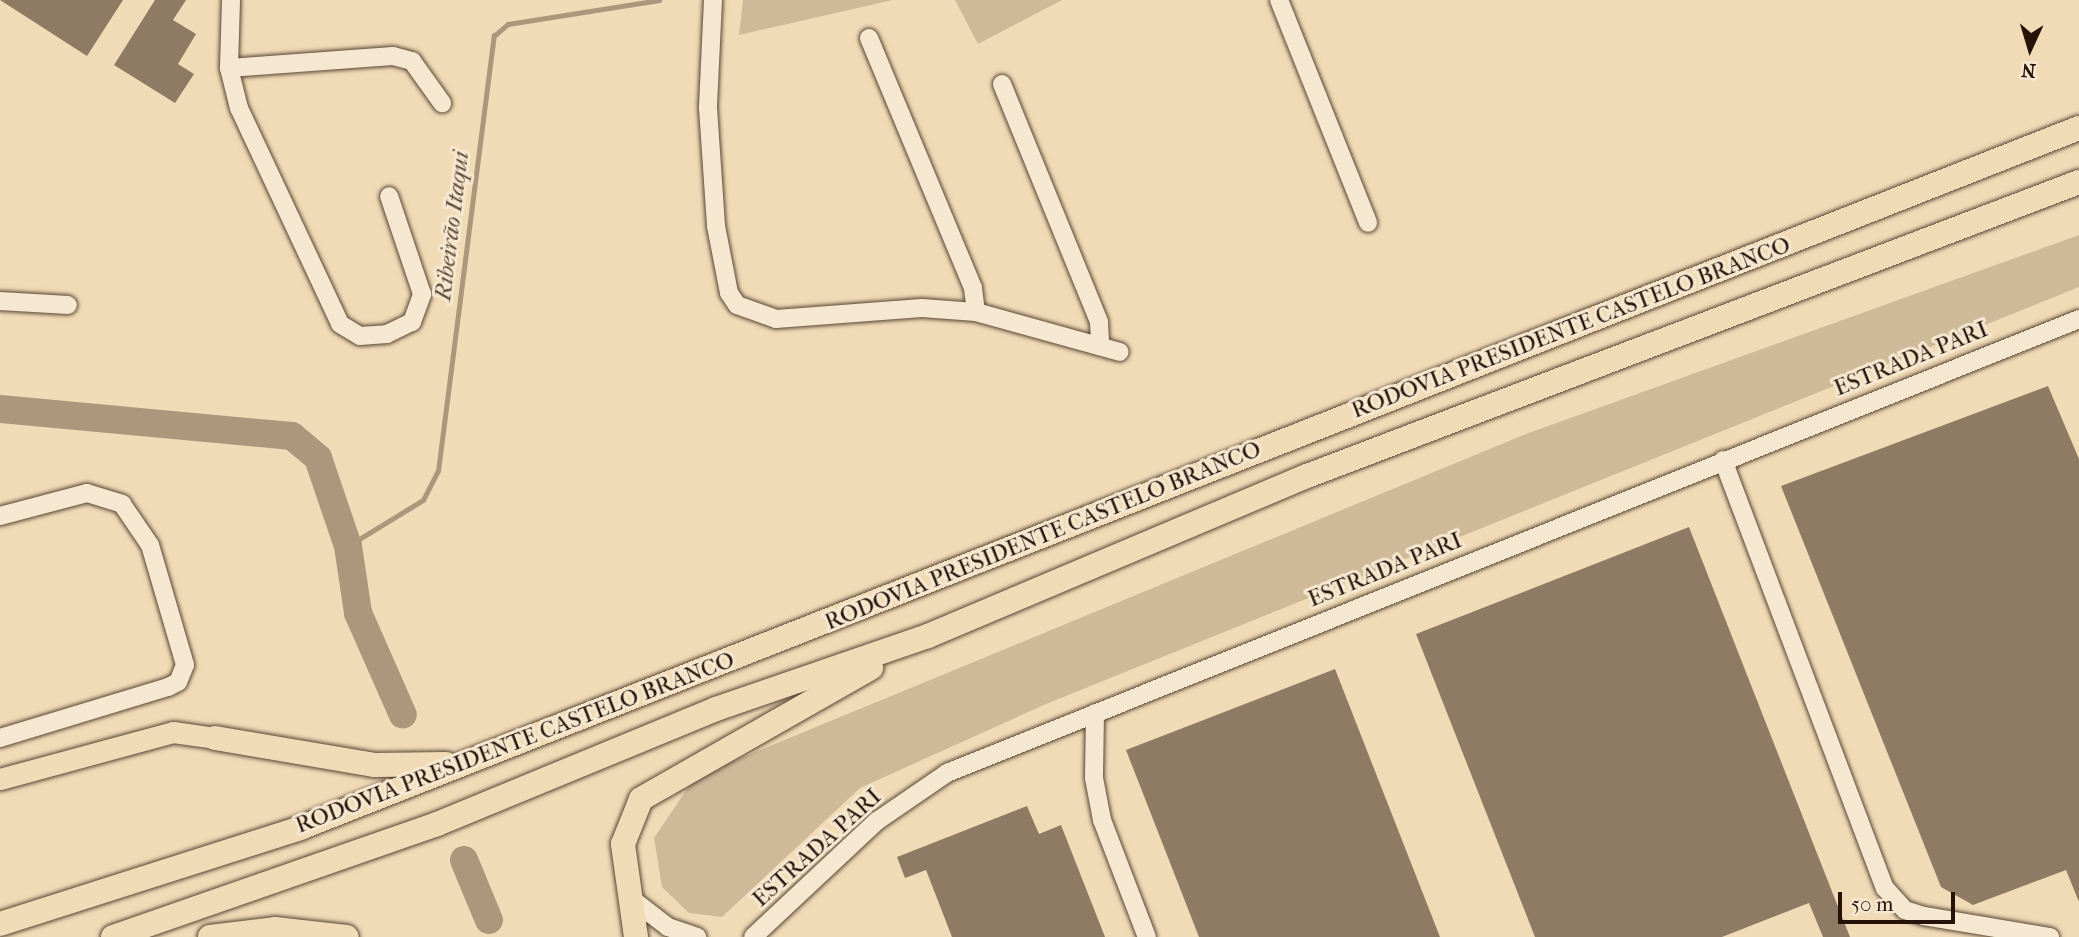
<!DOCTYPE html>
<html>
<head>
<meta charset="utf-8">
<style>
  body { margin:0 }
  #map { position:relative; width:2079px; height:937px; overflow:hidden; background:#f1dbb7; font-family:"IM FELL French Canon",serif }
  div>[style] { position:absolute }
  .green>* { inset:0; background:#ceb999 }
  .stream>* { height:4.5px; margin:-2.25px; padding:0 2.25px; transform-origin:2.25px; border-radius:2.25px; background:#ac977c }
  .river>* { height:28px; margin:-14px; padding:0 14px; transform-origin:14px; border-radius:14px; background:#ac977c }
  .building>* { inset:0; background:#8f7b63 }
  .roads { filter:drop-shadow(0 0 2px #584534) drop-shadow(0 0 2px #584534) }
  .minor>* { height:18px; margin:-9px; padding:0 9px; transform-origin:9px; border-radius:9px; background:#f6e8d0 }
  .major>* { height:21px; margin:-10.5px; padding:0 10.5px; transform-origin:10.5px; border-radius:10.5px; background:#f1dbb7 }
  .highway>* { height:24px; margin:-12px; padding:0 12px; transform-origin:12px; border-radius:12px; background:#f1dbb7 }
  span { translate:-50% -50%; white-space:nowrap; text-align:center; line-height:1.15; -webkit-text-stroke:6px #f6e8d0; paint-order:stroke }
  .street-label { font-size:23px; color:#251309 }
  .water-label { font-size:24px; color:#5b4837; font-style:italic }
  .north { position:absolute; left:1995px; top:14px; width:70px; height:70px; -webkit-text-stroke:5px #f6e8d0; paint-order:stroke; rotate:184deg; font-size:19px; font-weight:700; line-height:28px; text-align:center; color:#251309 }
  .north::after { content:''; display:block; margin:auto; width:24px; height:32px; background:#251309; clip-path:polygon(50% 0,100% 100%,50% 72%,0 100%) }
  .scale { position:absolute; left:1838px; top:892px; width:117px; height:32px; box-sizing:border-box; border:4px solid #251309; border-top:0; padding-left:9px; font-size:21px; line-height:24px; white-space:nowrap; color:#251309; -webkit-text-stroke:5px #f6e8d0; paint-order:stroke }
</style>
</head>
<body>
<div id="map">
  <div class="green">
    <div style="clip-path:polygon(743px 0,893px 0,739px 35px)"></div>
    <div style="clip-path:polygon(955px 0,1062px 0,978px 44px)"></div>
    <div style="clip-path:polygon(2079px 235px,2079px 287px,1046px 704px,860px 788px,722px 917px,689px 913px,662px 887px,654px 838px,695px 777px,1526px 434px)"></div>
  </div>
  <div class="stream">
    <div style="left:348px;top:546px;width:88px;rotate:-31.5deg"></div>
    <div style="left:423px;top:500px;width:33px;rotate:-63deg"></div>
    <div style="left:438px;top:471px;width:439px;rotate:-82.7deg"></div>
    <div style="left:494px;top:36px;width:18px;rotate:-41deg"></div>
    <div style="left:508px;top:24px;width:153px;rotate:-9deg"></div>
  </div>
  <div class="river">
    <div style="left:0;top:409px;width:293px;rotate:5.3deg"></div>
    <div style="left:292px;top:436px;width:34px;rotate:40deg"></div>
    <div style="left:318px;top:458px;width:93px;rotate:71.2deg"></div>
    <div style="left:348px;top:546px;width:68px;rotate:81.5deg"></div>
    <div style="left:358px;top:613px;width:111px;rotate:66.2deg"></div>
    <div style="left:464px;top:860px;width:65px;rotate:67.4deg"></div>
  </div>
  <div class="building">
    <div style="clip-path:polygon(0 0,123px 0,87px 56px)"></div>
    <div style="clip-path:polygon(155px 0,186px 0,173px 20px,196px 34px,178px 64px,194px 74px,175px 103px,114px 65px)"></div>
    <div style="clip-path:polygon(2048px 386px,2079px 459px,2079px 902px,2066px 870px,1973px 905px,1941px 887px,1781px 486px)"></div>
    <div style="clip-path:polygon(1689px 527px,1833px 894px,1850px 937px,1823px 937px,1809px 903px,1722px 937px,1535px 937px,1416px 634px)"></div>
    <div style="clip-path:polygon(1335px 669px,1440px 937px,1199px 937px,1126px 750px)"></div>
    <div style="clip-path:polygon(1027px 806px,1039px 834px,1061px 825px,1105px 937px,952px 937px,926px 870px,905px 878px,897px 857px)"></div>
  </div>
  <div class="roads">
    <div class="minor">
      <div style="left:231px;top:0;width:68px;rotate:91.7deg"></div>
      <div style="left:229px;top:68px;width:41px;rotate:76deg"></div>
      <div style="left:239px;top:108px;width:238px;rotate:64.9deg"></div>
      <div style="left:340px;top:324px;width:23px;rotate:31deg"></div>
      <div style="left:360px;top:336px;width:27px;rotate:-4deg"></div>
      <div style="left:387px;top:334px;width:28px;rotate:-26deg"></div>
      <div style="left:412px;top:322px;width:30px;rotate:-70deg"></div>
      <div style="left:422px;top:294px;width:103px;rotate:-108.6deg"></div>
      <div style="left:713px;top:0;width:108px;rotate:92.7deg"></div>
      <div style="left:708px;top:108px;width:118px;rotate:86.1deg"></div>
      <div style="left:716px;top:226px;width:68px;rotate:79deg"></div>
      <div style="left:729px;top:293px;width:14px;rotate:56deg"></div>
      <div style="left:737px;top:305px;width:41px;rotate:19.7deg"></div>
      <div style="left:776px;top:319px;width:146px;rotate:-4.3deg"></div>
      <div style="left:922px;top:308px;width:54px;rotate:4.2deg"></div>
      <div style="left:976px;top:312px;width:149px;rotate:15.5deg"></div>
      <div style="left:1279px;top:0;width:240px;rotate:68.2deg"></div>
      <div style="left:869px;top:38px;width:271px;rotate:67.4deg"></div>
      <div style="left:973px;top:288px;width:24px;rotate:83deg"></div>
      <div style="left:229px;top:68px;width:164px;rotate:-4.2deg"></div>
      <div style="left:393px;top:56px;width:20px;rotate:15deg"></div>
      <div style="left:412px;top:61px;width:52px;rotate:54.5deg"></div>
      <div style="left:1002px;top:84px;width:257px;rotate:67.8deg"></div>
      <div style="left:1099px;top:322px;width:22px;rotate:87deg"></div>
      <div style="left:0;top:301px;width:68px;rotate:3.4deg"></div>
      <div style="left:1723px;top:460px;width:458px;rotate:69.3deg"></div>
      <div style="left:1885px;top:888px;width:30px;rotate:48deg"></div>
      <div style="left:1905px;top:910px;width:20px;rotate:18deg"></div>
      <div style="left:1924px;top:916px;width:128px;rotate:9.5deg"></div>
      <div style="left:0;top:516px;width:90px;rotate:-14.8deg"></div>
      <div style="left:87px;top:493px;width:37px;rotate:17deg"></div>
      <div style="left:122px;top:504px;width:50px;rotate:55.7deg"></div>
      <div style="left:150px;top:545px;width:125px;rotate:73.7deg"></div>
      <div style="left:185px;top:665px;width:18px;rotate:112deg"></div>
      <div style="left:178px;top:682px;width:11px;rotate:153deg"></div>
      <div style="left:168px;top:687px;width:176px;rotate:163.1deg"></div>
      <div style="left:1095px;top:713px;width:65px;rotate:90.9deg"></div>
      <div style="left:1094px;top:778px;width:43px;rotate:79.2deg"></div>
      <div style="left:1102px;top:820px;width:125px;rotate:69deg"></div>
      <div style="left:629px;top:897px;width:49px;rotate:37.6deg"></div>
      <div style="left:668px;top:927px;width:31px;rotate:19deg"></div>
      <div style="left:753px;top:937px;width:170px;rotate:-43.1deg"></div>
      <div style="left:877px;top:821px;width:85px;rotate:-34.4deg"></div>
      <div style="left:947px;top:773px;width:1220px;rotate:-21.85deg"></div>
    </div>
    <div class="major">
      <div style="left:0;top:779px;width:179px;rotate:-15.2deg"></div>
      <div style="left:173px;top:732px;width:42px;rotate:8.1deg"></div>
    </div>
    <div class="highway">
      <div style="left:215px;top:738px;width:161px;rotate:9.6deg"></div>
      <div style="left:374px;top:765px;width:72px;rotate:-0.8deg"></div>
      <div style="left:0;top:924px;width:315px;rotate:-17.7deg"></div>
      <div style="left:300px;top:828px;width:1912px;rotate:-21.48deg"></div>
      <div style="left:113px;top:937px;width:343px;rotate:-19.2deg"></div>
      <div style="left:437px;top:824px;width:302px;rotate:-22.4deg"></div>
      <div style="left:716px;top:709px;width:224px;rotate:-19deg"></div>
      <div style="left:928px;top:636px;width:411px;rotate:-22.9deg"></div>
      <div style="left:1307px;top:476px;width:826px;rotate:-20.85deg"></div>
      <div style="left:210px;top:937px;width:65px;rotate:-7deg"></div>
      <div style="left:275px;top:929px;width:72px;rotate:6.3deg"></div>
      <div style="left:636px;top:937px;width:94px;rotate:-98deg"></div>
      <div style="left:623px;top:844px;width:48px;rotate:-68.2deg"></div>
      <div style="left:641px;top:799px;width:265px;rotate:-29.7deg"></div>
    </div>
  </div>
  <div class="street-label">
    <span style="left:1571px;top:328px;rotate:-21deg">RODOVIA PRESIDENTE CASTELO BRANCO</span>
    <span style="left:1911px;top:359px;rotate:-22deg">ESTRADA PARI</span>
    <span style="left:1043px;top:536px;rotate:-22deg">RODOVIA PRESIDENTE CASTELO BRANCO</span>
    <span style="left:1385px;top:570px;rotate:-22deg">ESTRADA PARI</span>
    <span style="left:515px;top:743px;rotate:-21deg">RODOVIA PRESIDENTE CASTELO BRANCO</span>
    <span style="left:817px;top:848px;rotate:-42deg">ESTRADA PARI</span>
  </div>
  <div class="water-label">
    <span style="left:452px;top:226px;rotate:-83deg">Ribeirão Itaqui</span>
  </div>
  <div class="north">N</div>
  <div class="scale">50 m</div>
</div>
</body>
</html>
